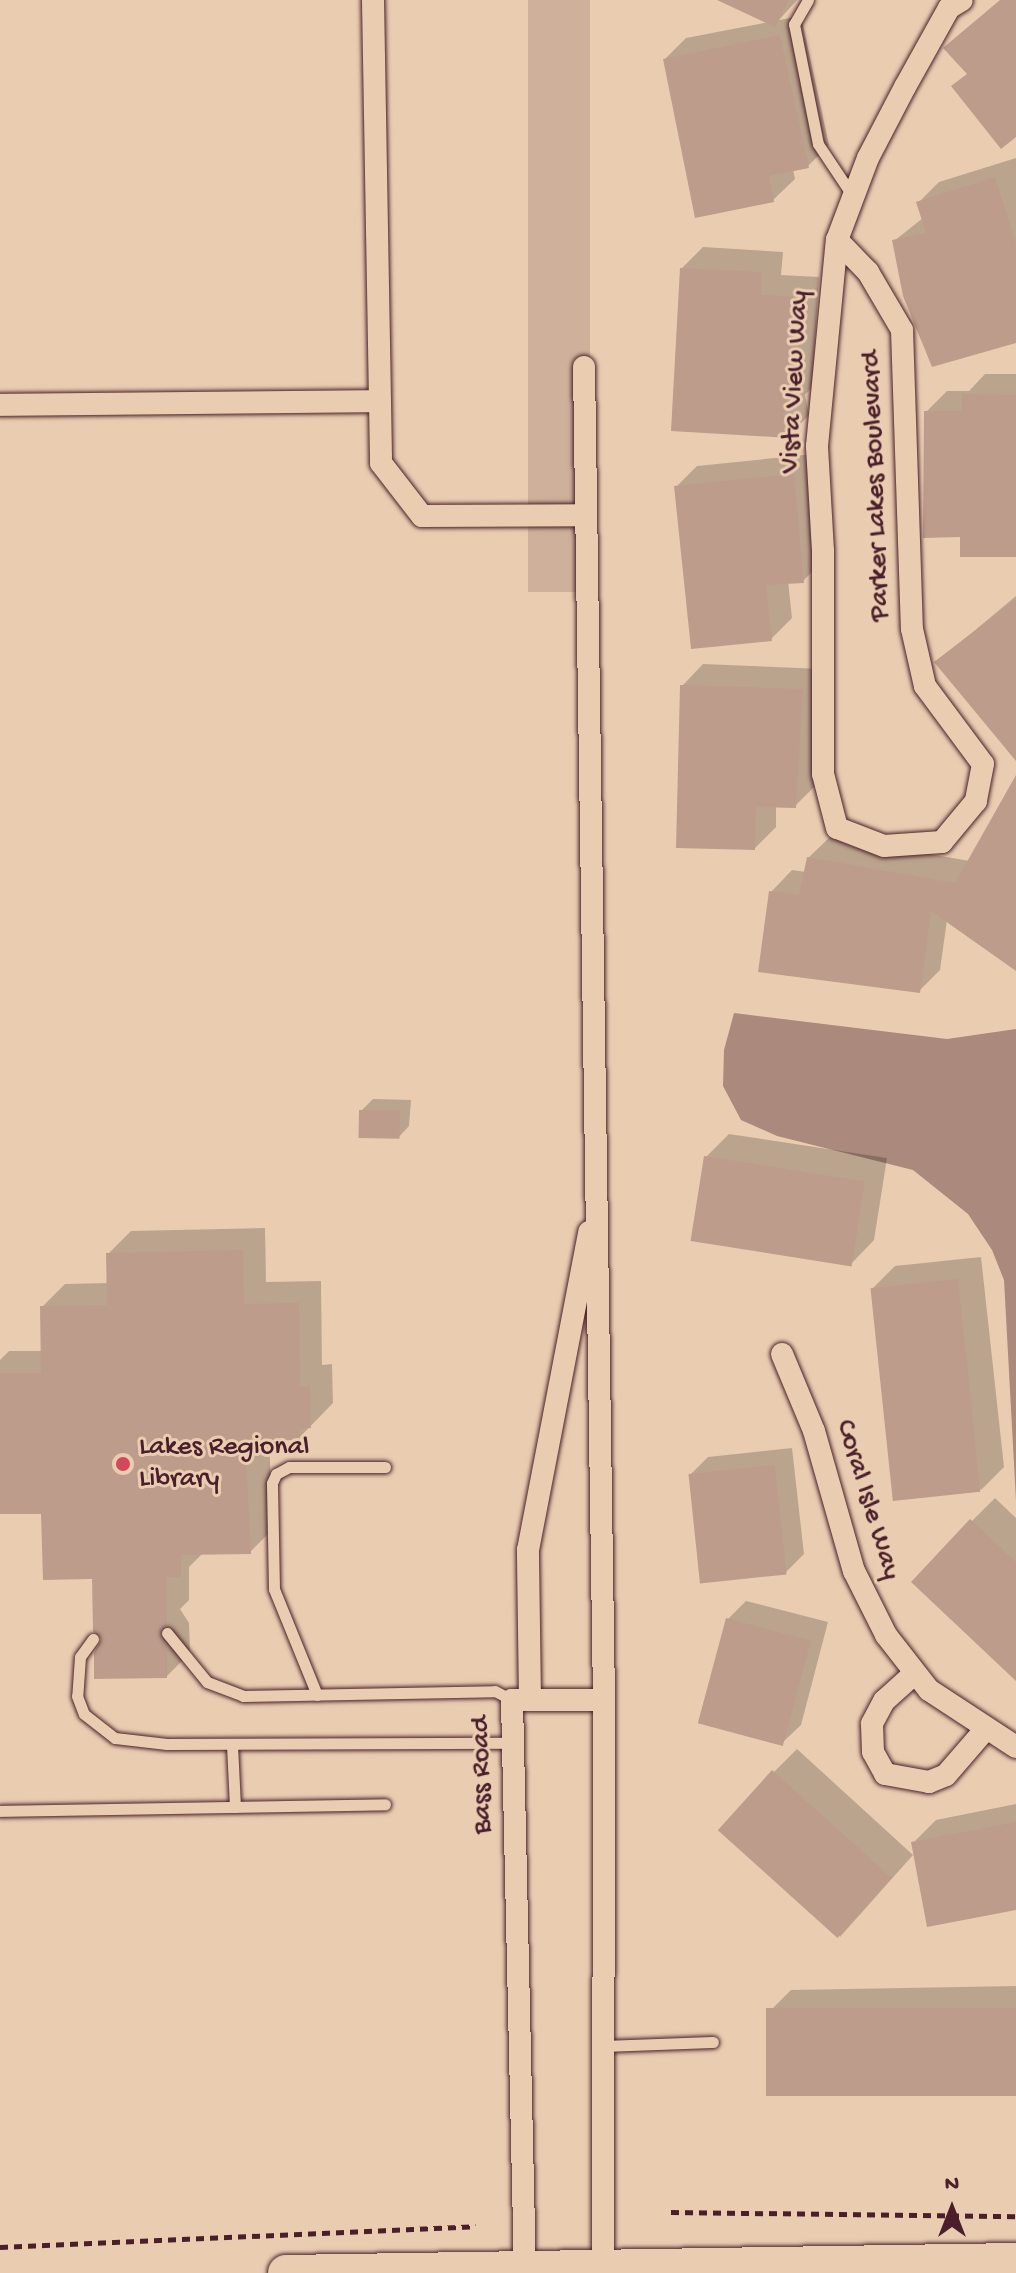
<!DOCTYPE html>
<html>
<head>
<meta charset="utf-8">
<style>
  body { margin:0 }
  #map { position:relative; width:1016px; height:2273px; overflow:hidden; background:#eacdb1; font-family:"Gochi Hand",sans-serif }
  div>[style] { position:absolute }
  .green>* { inset:0; background:#cfb19b; transform-origin:0 0 }
  .water>* { inset:0; background:#ab897c }
  .shadow>* { inset:0; background:#0003 }
  .building>* { inset:0; background:#bd9c8c; transform-origin:0 0 }
  .path>* { height:5px; margin-top:-2.5px; transform-origin:0; background:repeating-linear-gradient(90deg,#4a1f2b 0 8px,transparent 0 14px) }
  .roads { filter:drop-shadow(0 0 2px #4a1f2b) drop-shadow(0 0 2px #4a1f2b) }
  .service>* { height:11px; margin:-5.5px; padding:0 5.5px; transform-origin:5.5px; border-radius:5.5px; background:#eacdb1 }
  .minor>* { height:22px; margin:-11px; padding:0 11px; transform-origin:11px; border-radius:11px; background:#eacdb1 }
  .primary>* { height:36px; margin:-18px; padding:0 18px; transform-origin:18px; border-radius:18px; background:#eacdb1 }
  .dots>* { width:22px; height:22px; translate:-50% -50%; box-sizing:border-box; border:4px solid #eacdb1; border-radius:50% }
  span { translate:-50% -50%; white-space:nowrap; text-align:center; line-height:1.15; -webkit-text-stroke:6px #eacdb1; paint-order:stroke }
  .street-label { font-size:28px; color:#4a1f2b }
  .poi-label { font-size:28px; color:#4a1f2b }
  .left { translate:0 -50%; text-align:left }
  .north { position:absolute; left:912px; top:2169px; width:80px; height:80px; -webkit-text-stroke:6px #eacdb1; paint-order:stroke; rotate:0deg; font-size:22px; font-weight:700; line-height:32px; text-align:center; color:#4a1f2b }
  .north::after { content:''; display:block; margin:auto; width:28px; height:36px; background:#4a1f2b; clip-path:polygon(50% 0,100% 100%,50% 72%,0 100%) }
</style>
</head>
<body>
<div id="map">
  <div class="green">
    <div style="left:528px;top:0;width:62px;height:592px"></div>
  </div>
  <div class="water">
    <div style="clip-path:polygon(734px 1013px,947px 1039px,1016px 1029px,1016px 1501px,1004px 1280px,992px 1250px,968px 1214px,913px 1170px,777px 1136px,741px 1120px,723px 1086px,724px 1050px)"></div>
  </div>
  <div class="shadow">
    <div style="clip-path:polygon(722px 0,797px 0,779px 20px,801px 16px,829px 145px,808px 166px,793px 169px,795px 179px,773px 200px,665px 59px,686px 38px,769px 22px)"></div>
    <div style="clip-path:polygon(1016px 158px,1016px 340px,894px 241px,923px 218px,918px 203px,939px 182px)"></div>
    <div style="clip-path:polygon(703px 247px,783px 252px,781px 275px,819px 277px,812px 387px,805px 395px,809px 415px,789px 436px,682px 268px)"></div>
    <div style="clip-path:polygon(985px 374px,1016px 374px,1016px 555px,963px 535px,926px 412px,947px 391px,969px 391px)"></div>
    <div style="clip-path:polygon(814px 454px,824px 560px,803px 581px,788px 581px,792px 618px,771px 639px,676px 487px,697px 466px)"></div>
    <div style="clip-path:polygon(1016px 596px,1016px 748px,937px 662px)"></div>
    <div style="clip-path:polygon(703px 664px,823px 669px,816px 785px,795px 806px,776px 805px,776px 827px,755px 848px,682px 686px)"></div>
    <div style="clip-path:polygon(1016px 786px,1016px 969px,947px 920px,940px 970px,919px 991px,771px 892px,792px 870px,806px 872px,808px 858px,830px 837px,970px 861px)"></div>
    <div style="clip-path:polygon(373px 1099px,411px 1100px,409px 1126px,398px 1138px,361px 1111px)"></div>
    <div style="clip-path:polygon(729px 1134px,887px 1158px,874px 1240px,851px 1264px,706px 1157px)"></div>
    <div style="clip-path:polygon(265px 1228px,266px 1282px,321px 1281px,322px 1365px,332px 1364px,333px 1403px,299px 1438px,269px 1439px,273px 1529px,250px 1552px,203px 1553px,189px 1567px,189px 1600px,180px 1609px,189px 1623px,190px 1653px,167px 1676px,104px 1639px,94px 1577px,43px 1512px,0 1512px,0 1360px,9px 1351px,43px 1351px,42px 1307px,65px 1284px,109px 1283px,108px 1254px,131px 1231px)"></div>
    <div style="clip-path:polygon(981px 1257px,1004px 1467px,981px 1490px,872px 1289px,895px 1266px)"></div>
    <div style="clip-path:polygon(792px 1448px,804px 1554px,786px 1572px,690px 1475px,708px 1457px)"></div>
    <div style="clip-path:polygon(995px 1498px,1016px 1518px,1016px 1678px,972px 1521px)"></div>
    <div style="clip-path:polygon(746px 1601px,828px 1622px,801px 1725px,783px 1742px,728px 1619px)"></div>
    <div style="clip-path:polygon(797px 1749px,913px 1855px,840px 1937px,774px 1772px)"></div>
    <div style="clip-path:polygon(1016px 1804px,1016px 1908px,913px 1843px,936px 1820px)"></div>
    <div style="clip-path:polygon(1016px 1986px,1016px 2094px,768px 2013px,791px 1990px)"></div>
  </div>
  <div class="building">
    <div style="clip-path:polygon(717px 0,789px 0,775px 27px)"></div>
    <div style="clip-path:polygon(1000px 0,1016px 0,1016px 137px,1001px 149px,951px 86px,967px 74px,943px 48px)"></div>
    <div style="clip-path:polygon(780px 35px,809px 168px,769px 176px,774px 202px,695px 218px,663px 59px)"></div>
    <div style="clip-path:polygon(995px 177px,1016px 244px,1016px 343px,932px 367px,903px 296px,892px 240px,926px 233px,916px 202px)"></div>
    <div style="clip-path:polygon(680px 268px,762px 272px,761px 295px,799px 297px,792px 410px,783px 413px,790px 438px,671px 431px)"></div>
    <div style="clip-path:polygon(962px 394px,1016px 395px,1016px 557px,960px 557px,960px 537px,923px 538px,924px 411px,962px 411px)"></div>
    <div style="clip-path:polygon(794px 474px,804px 583px,766px 585px,772px 641px,691px 649px,674px 486px)"></div>
    <div style="clip-path:polygon(1016px 599px,1016px 761px,934px 662px)"></div>
    <div style="clip-path:polygon(680px 685px,803px 689px,796px 808px,756px 807px,755px 850px,676px 848px)"></div>
    <div style="clip-path:polygon(1016px 775px,1016px 971px,931px 911px,920px 993px,758px 972px,769px 891px,799px 895px,807px 857px,955px 883px)"></div>
    <div style="left:359px;top:1110px;width:41px;height:28px;rotate:1deg"></div>
    <div style="left:704px;top:1156px;width:163px;height:86px;rotate:9deg"></div>
    <div style="clip-path:polygon(243px 1250px,244px 1304px,299px 1303px,300px 1387px,310px 1386px,311px 1428px,300px 1429px,300px 1440px,245px 1441px,251px 1554px,181px 1555px,181px 1577px,166px 1577px,167px 1625px,159px 1634px,167px 1647px,167px 1678px,94px 1679px,94px 1653px,101px 1639px,93px 1631px,92px 1579px,43px 1580px,41px 1514px,0 1514px,0 1373px,41px 1373px,40px 1306px,107px 1305px,106px 1253px)"></div>
    <div style="left:958px;top:1279px;width:214px;height:88px;rotate:84deg"></div>
    <div style="left:775px;top:1465px;width:110px;height:87px;rotate:84deg"></div>
    <div style="clip-path:polygon(970px 1519px,1016px 1562px,1016px 1681px,911px 1582px)"></div>
    <div style="left:726px;top:1618px;width:88px;height:109px;rotate:15deg"></div>
    <div style="left:772px;top:1770px;width:161px;height:81px;rotate:42deg"></div>
    <div style="clip-path:polygon(1016px 1822px,1016px 1910px,927px 1927px,911px 1842px)"></div>
    <div style="left:1016px;top:2008px;width:88px;height:250px;rotate:90deg"></div>
  </div>
  <div class="path">
    <div style="left:671px;top:2212px;width:345px;rotate:0.7deg"></div>
    <div style="left:0;top:2247px;width:476px;rotate:-2.5deg"></div>
  </div>
  <div class="roads">
    <div class="service">
      <div style="left:808px;top:0;width:28px;rotate:120deg"></div>
      <div style="left:794px;top:24px;width:122px;rotate:78.7deg"></div>
      <div style="left:818px;top:144px;width:61px;rotate:56.3deg"></div>
      <div style="left:167px;top:1633px;width:63px;rotate:50.8deg"></div>
      <div style="left:207px;top:1682px;width:39px;rotate:21deg"></div>
      <div style="left:243px;top:1696px;width:252px;rotate:-1.1deg"></div>
      <div style="left:495px;top:1691px;width:19px;rotate:28deg"></div>
      <div style="left:93px;top:1639px;width:22px;rotate:126deg"></div>
      <div style="left:80px;top:1657px;width:39px;rotate:94deg"></div>
      <div style="left:77px;top:1696px;width:19px;rotate:69deg"></div>
      <div style="left:84px;top:1714px;width:39px;rotate:38deg"></div>
      <div style="left:115px;top:1738px;width:52px;rotate:6.6deg"></div>
      <div style="left:167px;top:1744px;width:346px;rotate:-0.2deg"></div>
      <div style="left:317px;top:1695px;width:114px;rotate:-112.1deg"></div>
      <div style="left:274px;top:1589px;width:106px;rotate:-91.1deg"></div>
      <div style="left:272px;top:1483px;width:10px;rotate:-66deg"></div>
      <div style="left:276px;top:1474px;width:15px;rotate:-28deg"></div>
      <div style="left:289px;top:1467px;width:96px"></div>
      <div style="left:232px;top:1745px;width:62px;rotate:87.2deg"></div>
      <div style="left:0;top:1811px;width:385px;rotate:-1deg"></div>
      <div style="left:602px;top:2046px;width:111px;rotate:-2.1deg"></div>
    </div>
    <div class="minor">
      <div style="left:373px;top:0;width:463px;rotate:89deg"></div>
      <div style="left:381px;top:463px;width:67px;rotate:52.3deg"></div>
      <div style="left:422px;top:516px;width:164px;rotate:-0.3deg"></div>
      <div style="left:837px;top:240px;width:45px;rotate:45.9deg"></div>
      <div style="left:868px;top:272px;width:67px;rotate:59.6deg"></div>
      <div style="left:902px;top:330px;width:299px;rotate:88.1deg"></div>
      <div style="left:912px;top:629px;width:58px;rotate:77.2deg"></div>
      <div style="left:925px;top:686px;width:97px;rotate:53.4deg"></div>
      <div style="left:983px;top:764px;width:38px;rotate:101deg"></div>
      <div style="left:976px;top:801px;width:53px;rotate:129.7deg"></div>
      <div style="left:942px;top:842px;width:58px;rotate:176.1deg"></div>
      <div style="left:884px;top:846px;width:50px;rotate:-159deg"></div>
      <div style="left:837px;top:828px;width:56px;rotate:-104.5deg"></div>
      <div style="left:823px;top:774px;width:223px;rotate:-90deg"></div>
      <div style="left:823px;top:551px;width:105px;rotate:-93.3deg"></div>
      <div style="left:817px;top:446px;width:207px;rotate:-84.5deg"></div>
      <div style="left:837px;top:240px;width:88px;rotate:-69.3deg"></div>
      <div style="left:868px;top:158px;width:80px;rotate:-62.5deg"></div>
      <div style="left:905px;top:87px;width:90px;rotate:-60.9deg"></div>
      <div style="left:949px;top:8px;width:15px;rotate:-32deg"></div>
      <div style="left:584px;top:367px;width:1333px;rotate:89.14deg"></div>
      <div style="left:0;top:405px;width:380px;rotate:-0.6deg"></div>
      <div style="left:782px;top:1354px;width:83px;rotate:67.4deg"></div>
      <div style="left:814px;top:1431px;width:146px;rotate:74.1deg"></div>
      <div style="left:854px;top:1571px;width:72px;rotate:63.4deg"></div>
      <div style="left:886px;top:1635px;width:70px;rotate:52deg"></div>
      <div style="left:929px;top:1690px;width:104px;rotate:33.2deg"></div>
      <div style="left:914px;top:1674px;width:40px;rotate:138deg"></div>
      <div style="left:884px;top:1701px;width:26px;rotate:118deg"></div>
      <div style="left:872px;top:1724px;width:28px;rotate:88deg"></div>
      <div style="left:873px;top:1752px;width:25px;rotate:61deg"></div>
      <div style="left:885px;top:1774px;width:45px;rotate:10.3deg"></div>
      <div style="left:929px;top:1782px;width:18px;rotate:-22deg"></div>
      <div style="left:946px;top:1775px;width:58px;rotate:-49.2deg"></div>
      <div style="left:530px;top:1700px;width:150px;rotate:-90.8deg"></div>
      <div style="left:528px;top:1550px;width:324px;rotate:-79.1deg"></div>
      <div style="left:525px;top:2273px;width:573px;rotate:-91.3deg"></div>
      <div style="left:512px;top:1700px;width:92px"></div>
      <div style="left:604px;top:1700px;width:573px;rotate:90.1deg"></div>
    </div>
    <div class="primary">
      <div style="left:286px;top:2273px;width:730px;rotate:-0.94deg"></div>
    </div>
  </div>
  <div class="dots">
    <div style="left:123px;top:1464px;background:#d1495b"></div>
  </div>
  <div class="street-label">
    <span style="left:796px;top:382px;rotate:-87deg">Vista View Way</span>
    <span style="left:877px;top:486px;rotate:-92deg">Parker Lakes Boulevard</span>
    <span style="left:867px;top:1500px;rotate:73deg">Coral Isle Way</span>
    <span style="left:483px;top:1775px;rotate:-91deg">Bass Road</span>
  </div>
  <div class="poi-label">
    <span class="left" style="left:139px;top:1464px">Lakes Regional<br>Library</span>
  </div>
  <div class="north">N</div>
</div>
</body>
</html>
